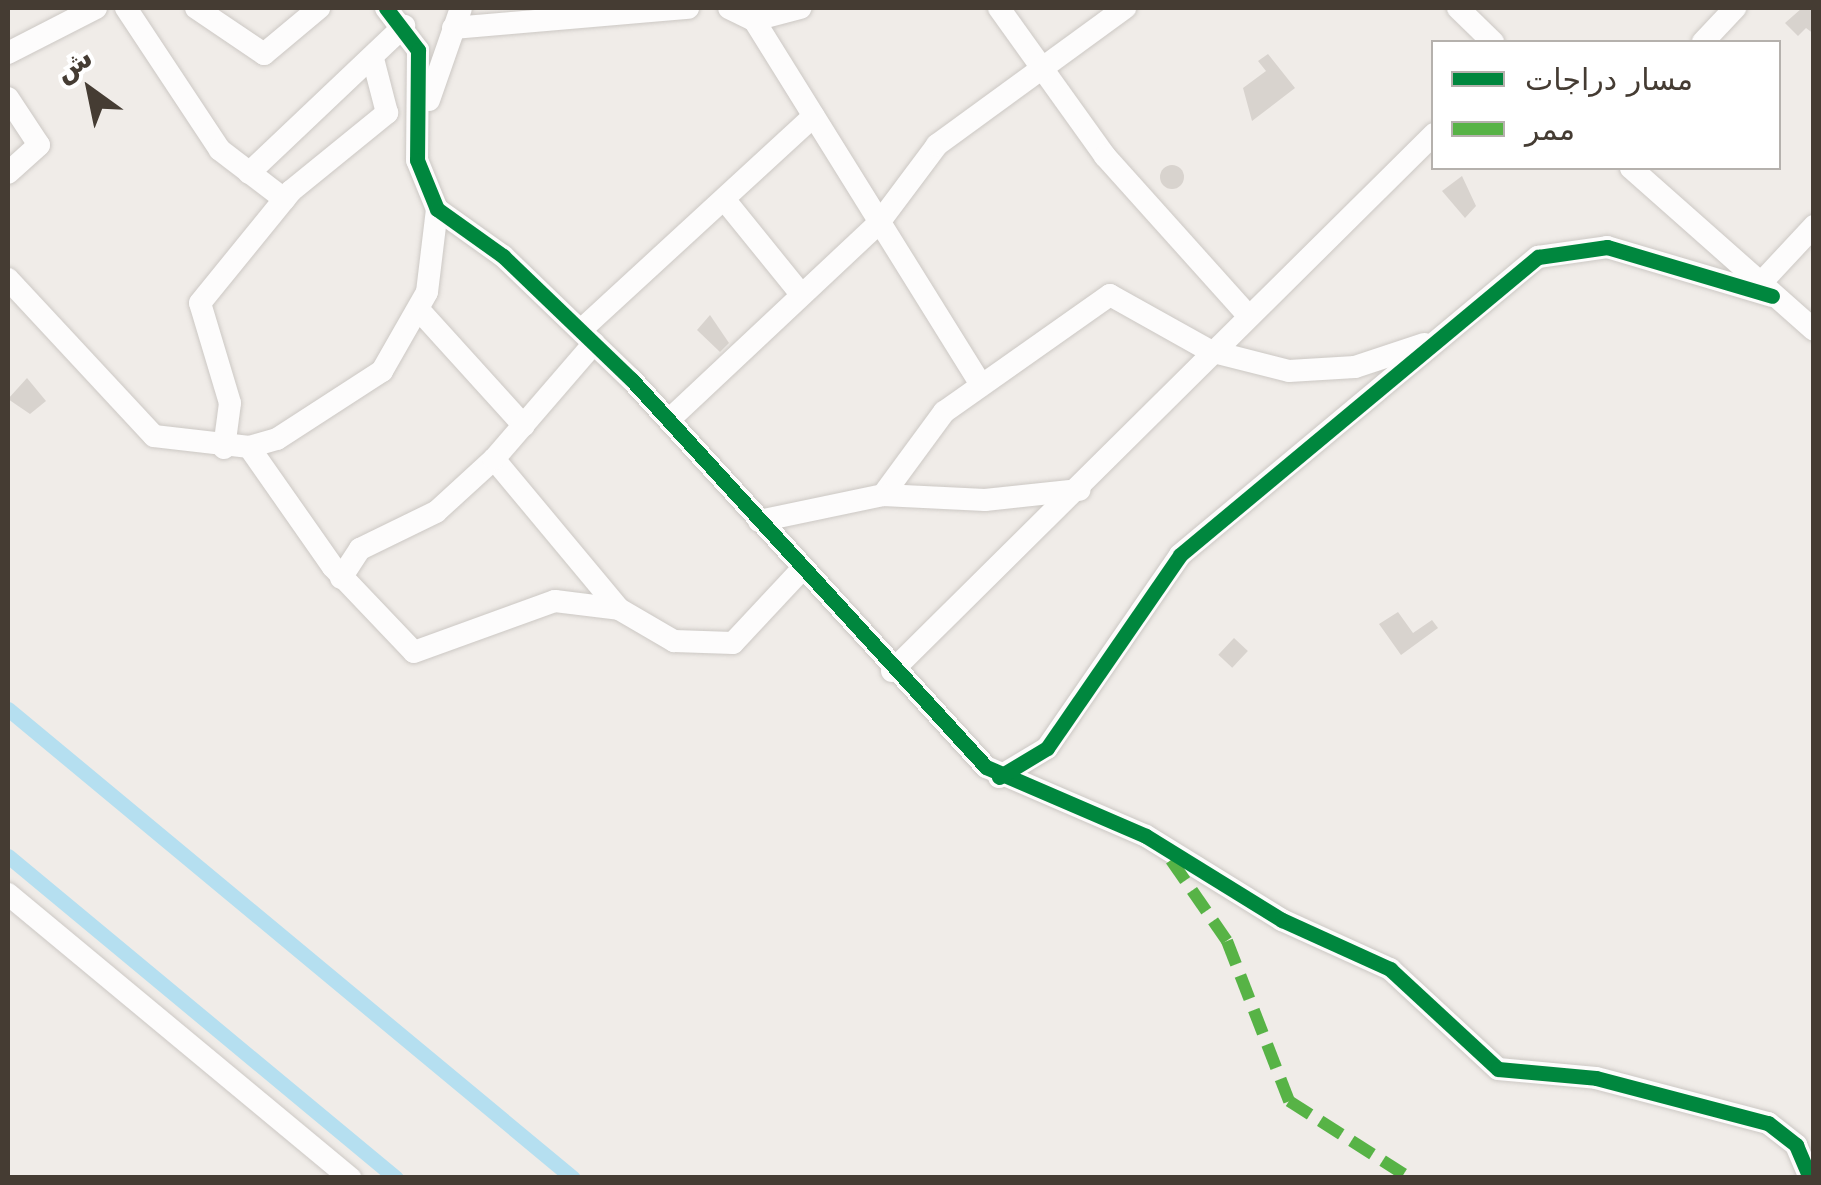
<!DOCTYPE html>
<html>
<head>
<meta charset="utf-8">
<style>
  body { margin:0 }
  #map { position:relative; width:1821px; height:1185px; overflow:hidden; background:#f0ece8; font-family:"DejaVu Sans","Noto Naskh Arabic",sans-serif }
  div>[style] { position:absolute }
  .canal>* { height:15px; margin:-7.5px; padding:0 7.5px; transform-origin:7.5px; border-radius:7.5px; background:#b5dff0 }
  .building>* { inset:0; background:#d8d3ce; transform-origin:0 0 }
  .round { border-radius:50% }
  .roads { filter:drop-shadow(0 0 2px #ccc8c4) drop-shadow(0 0 2px #ccc8c4) }
  .minor>* { height:22px; margin:-11px; padding:0 11px; transform-origin:11px; border-radius:11px; background:#fdfcfc }
  .quiet>* { height:12px; margin-top:-6px; transform-origin:0; background:repeating-linear-gradient(90deg,#57b346 0 25px,transparent 0 37px) }
  .cycleway>* { height:15px; margin:-7.5px; padding:0 7.5px; transform-origin:7.5px; border-radius:7.5px; background:#00873e }
  span { translate:-50% -50%; white-space:nowrap; text-align:center; line-height:1.15; -webkit-text-stroke:9px #fff; paint-order:stroke }
  .frame { position:absolute; inset:0; border:10px solid #453c33; pointer-events:none }
  .legend { position:absolute; left:1431px; top:40px; width:350px; height:130px; box-sizing:border-box; background:#fff; border:2px solid #b5b1ad; margin:0; padding:12px 18px; list-style:none; font-size:30px; color:#453c33 }
  .legend li { display:flex; align-items:center; gap:20px; height:50px }
  .legend b { width:50px; border:2px solid #b5b1ad }
  .north { position:absolute; left:40px; top:40px; width:100px; height:100px; -webkit-text-stroke:8px #fff; paint-order:stroke; rotate:327deg; font-size:28px; font-weight:700; line-height:40px; text-align:center; color:#453c33 }
  .north::after { content:''; display:block; margin:auto; width:35px; height:45px; background:#453c33; clip-path:polygon(50% 0,100% 100%,50% 72%,0 100%) }
</style>
</head>
<body>
<div id="map">
  <div class="canal">
    <div style="left:8px;top:709px;width:734px;rotate:39.7deg"></div>
    <div style="left:8px;top:856px;width:504px;rotate:39.69deg"></div>
  </div>
  <div class="building">
    <div style="clip-path:polygon(1802px 8px,1814px 8px,1814px 34px,1806px 28px,1798px 36px,1785px 23px)"></div>
    <div style="clip-path:polygon(1268px 54px,1295px 88px,1252px 121px,1243px 88px,1266px 71px,1258px 61px)"></div>
    <div class="round" style="left:1160px;top:165px;width:24px;height:24px"></div>
    <div style="clip-path:polygon(1462px 176px,1476px 206px,1465px 218px,1442px 191px)"></div>
    <div style="clip-path:polygon(710px 315px,729px 343px,720px 352px,697px 330px)"></div>
    <div style="clip-path:polygon(27px 378px,46px 401px,30px 414px,8px 399px)"></div>
    <div style="clip-path:polygon(1398px 612px,1413px 633px,1432px 620px,1438px 628px,1401px 655px,1379px 624px)"></div>
    <div style="left:1234px;top:638px;width:19px;height:23px;rotate:43deg"></div>
  </div>
  <div class="roads">
    <div class="minor">
      <div style="left:126px;top:8px;width:170px;rotate:56.5deg"></div>
      <div style="left:220px;top:150px;width:81px;rotate:37.4deg"></div>
      <div style="left:196px;top:8px;width:82px;rotate:34.1deg"></div>
      <div style="left:264px;top:54px;width:72px;rotate:-39.9deg"></div>
      <div style="left:386px;top:8px;width:53px;rotate:52.7deg"></div>
      <div style="left:418px;top:50px;width:110px;rotate:90.5deg"></div>
      <div style="left:417px;top:160px;width:53px;rotate:67.8deg"></div>
      <div style="left:437px;top:209px;width:81px;rotate:35.5deg"></div>
      <div style="left:503px;top:256px;width:178px;rotate:43.9deg"></div>
      <div style="left:631px;top:379px;width:526px;rotate:47.54deg"></div>
      <div style="left:986px;top:767px;width:174px;rotate:23.3deg"></div>
      <div style="left:1146px;top:836px;width:160px;rotate:31.7deg"></div>
      <div style="left:1282px;top:920px;width:119px;rotate:24.4deg"></div>
      <div style="left:1390px;top:969px;width:147px;rotate:42.8deg"></div>
      <div style="left:1498px;top:1069px;width:98px;rotate:5.2deg"></div>
      <div style="left:1596px;top:1078px;width:178px;rotate:14.7deg"></div>
      <div style="left:1768px;top:1123px;width:36px;rotate:38deg"></div>
      <div style="left:1796px;top:1145px;width:36px;rotate:67deg"></div>
      <div style="left:729px;top:8px;width:28px;rotate:26deg"></div>
      <div style="left:754px;top:20px;width:48px;rotate:-14.6deg"></div>
      <div style="left:999px;top:8px;width:182px;rotate:54.4deg"></div>
      <div style="left:1105px;top:156px;width:211px;rotate:48.1deg"></div>
      <div style="left:1458px;top:8px;width:49px;rotate:44.2deg"></div>
      <div style="left:754px;top:20px;width:429px;rotate:58.1deg"></div>
      <div style="left:453px;top:28px;width:236px;rotate:-4.9deg"></div>
      <div style="left:1703px;top:42px;width:47px;rotate:-46.7deg"></div>
      <div style="left:8px;top:53px;width:99px;rotate:-27.1deg"></div>
      <div style="left:8px;top:98px;width:56px;rotate:56.6deg"></div>
      <div style="left:39px;top:145px;width:42px;rotate:137.9deg"></div>
      <div style="left:429px;top:100px;width:97px;rotate:-70.8deg"></div>
      <div style="left:1631px;top:168px;width:244px;rotate:41.5deg"></div>
      <div style="left:249px;top:173px;width:214px;rotate:-43.5deg"></div>
      <div style="left:728px;top:204px;width:116px;rotate:51deg"></div>
      <div style="left:8px;top:279px;width:214px;rotate:47.1deg"></div>
      <div style="left:154px;top:436px;width:96px;rotate:6.6deg"></div>
      <div style="left:249px;top:447px;width:29px;rotate:-16deg"></div>
      <div style="left:277px;top:439px;width:125px;rotate:-32.9deg"></div>
      <div style="left:382px;top:371px;width:91px;rotate:-60.3deg"></div>
      <div style="left:427px;top:292px;width:84px;rotate:-83.1deg"></div>
      <div style="left:1759px;top:285px;width:81px;rotate:-47deg"></div>
      <div style="left:419px;top:310px;width:156px;rotate:47.8deg"></div>
      <div style="left:581px;top:330px;width:316px;rotate:-42.6deg"></div>
      <div style="left:670px;top:419px;width:285px;rotate:-43.2deg"></div>
      <div style="left:878px;top:224px;width:99px;rotate:-53.2deg"></div>
      <div style="left:937px;top:145px;width:233px;rotate:-36.1deg"></div>
      <div style="left:249px;top:447px;width:146px;rotate:55deg"></div>
      <div style="left:333px;top:567px;width:117px;rotate:46.4deg"></div>
      <div style="left:414px;top:652px;width:150px;rotate:-19.9deg"></div>
      <div style="left:555px;top:601px;width:64px;rotate:7.1deg"></div>
      <div style="left:224px;top:448px;width:45px;rotate:-82.4deg"></div>
      <div style="left:230px;top:403px;width:104px;rotate:-106.7deg"></div>
      <div style="left:200px;top:303px;width:144px;rotate:-50.9deg"></div>
      <div style="left:291px;top:191px;width:124px;rotate:-39.1deg"></div>
      <div style="left:387px;top:113px;width:56px;rotate:-104.5deg"></div>
      <div style="left:494px;top:459px;width:195px;rotate:50.2deg"></div>
      <div style="left:619px;top:609px;width:64px;rotate:30.2deg"></div>
      <div style="left:674px;top:641px;width:59px;rotate:1.9deg"></div>
      <div style="left:733px;top:643px;width:101px;rotate:-47deg"></div>
      <div style="left:883px;top:495px;width:103px;rotate:-53.7deg"></div>
      <div style="left:944px;top:412px;width:203px;rotate:-35.2deg"></div>
      <div style="left:1110px;top:295px;width:115px;rotate:29.2deg"></div>
      <div style="left:1210px;top:351px;width:81px;rotate:14.2deg"></div>
      <div style="left:1289px;top:371px;width:66px;rotate:-3.5deg"></div>
      <div style="left:1355px;top:367px;width:73px;rotate:-18.4deg"></div>
      <div style="left:759px;top:521px;width:127px;rotate:-11.8deg"></div>
      <div style="left:883px;top:495px;width:102px;rotate:2.8deg"></div>
      <div style="left:985px;top:500px;width:95px;rotate:-6.1deg"></div>
      <div style="left:341px;top:578px;width:35px;rotate:-57deg"></div>
      <div style="left:360px;top:549px;width:85px;rotate:-26deg"></div>
      <div style="left:436px;top:512px;width:79px;rotate:-42.4deg"></div>
      <div style="left:494px;top:459px;width:153px;rotate:-49.2deg"></div>
      <div style="left:892px;top:671px;width:763px;rotate:-44.73deg"></div>
      <div style="left:999px;top:777px;width:56px;rotate:-31.1deg"></div>
      <div style="left:1047px;top:748px;width:234px;rotate:-55.4deg"></div>
      <div style="left:1180px;top:555px;width:466px;rotate:-39.8deg"></div>
      <div style="left:1538px;top:257px;width:70px;rotate:-8.2deg"></div>
      <div style="left:1607px;top:247px;width:172px;rotate:16.5deg"></div>
      <div style="left:8px;top:894px;width:445px;rotate:39.7deg"></div>
    </div>
  </div>
  <div class="quiet">
    <div style="left:1171px;top:860px;width:98px;rotate:55.3deg"></div>
    <div style="left:1227px;top:941px;width:172px;rotate:68.8deg"></div>
    <div style="left:1289px;top:1101px;width:143px;rotate:32.5deg"></div>
  </div>
  <div class="cycleway">
    <div style="left:386px;top:8px;width:53px;rotate:52.7deg"></div>
    <div style="left:418px;top:50px;width:110px;rotate:90.5deg"></div>
    <div style="left:417px;top:160px;width:53px;rotate:67.8deg"></div>
    <div style="left:437px;top:209px;width:81px;rotate:35.5deg"></div>
    <div style="left:503px;top:256px;width:178px;rotate:43.9deg"></div>
    <div style="left:631px;top:379px;width:526px;rotate:47.54deg"></div>
    <div style="left:986px;top:767px;width:174px;rotate:23.3deg"></div>
    <div style="left:1146px;top:836px;width:160px;rotate:31.7deg"></div>
    <div style="left:1282px;top:920px;width:119px;rotate:24.4deg"></div>
    <div style="left:1390px;top:969px;width:147px;rotate:42.8deg"></div>
    <div style="left:1498px;top:1069px;width:98px;rotate:5.2deg"></div>
    <div style="left:1596px;top:1078px;width:178px;rotate:14.7deg"></div>
    <div style="left:1768px;top:1123px;width:36px;rotate:38deg"></div>
    <div style="left:1796px;top:1145px;width:36px;rotate:67deg"></div>
    <div style="left:999px;top:777px;width:56px;rotate:-31.1deg"></div>
    <div style="left:1047px;top:748px;width:234px;rotate:-55.4deg"></div>
    <div style="left:1180px;top:555px;width:466px;rotate:-39.8deg"></div>
    <div style="left:1538px;top:257px;width:70px;rotate:-8.2deg"></div>
    <div style="left:1607px;top:247px;width:172px;rotate:16.5deg"></div>
  </div>
  <div class="frame"></div>
  <ul class="legend">
  <li><b style="height:12px;background:#00873e"></b>مسار دراجات</li>
  <li><b style="height:12px;background:#57b346"></b>ممر</li>
  </ul>
  <div class="north">ش</div>
</div>
</body>
</html>
